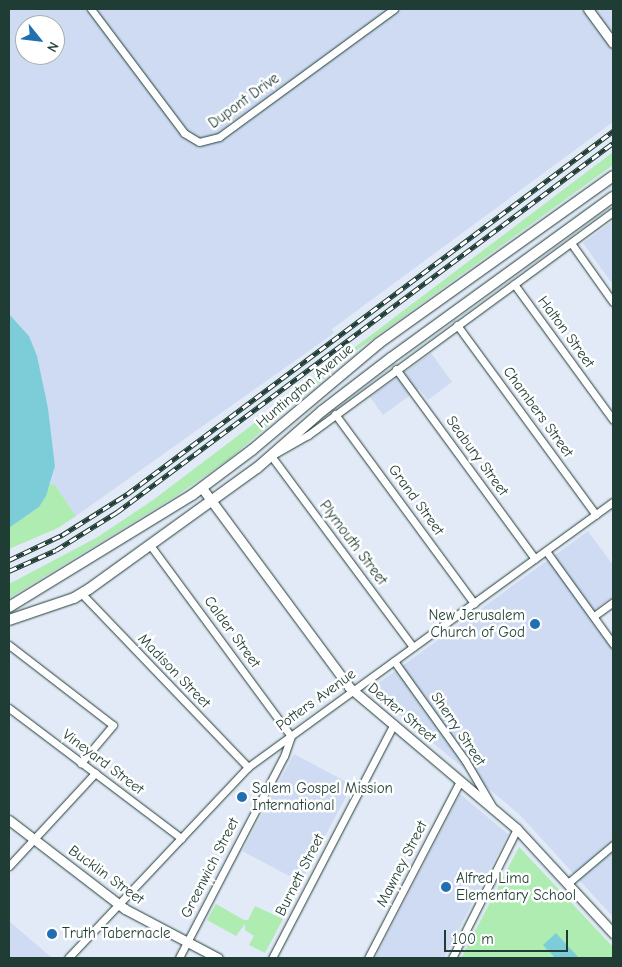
<!DOCTYPE html>
<html>
<head>
<meta charset="utf-8">
<style>
  body { margin:0 }
  #map { position:relative; width:622px; height:967px; overflow:hidden; background:#e3eaf7; font-family:"Comic Neue",sans-serif }
  div>[style] { position:absolute }
  .built>* { inset:0; background:#cfdbf2; transform-origin:0 0 }
  .green>* { inset:0; background:#aeecb2 }
  .water>* { inset:0; background:#7dcdd9 }
  .roads { filter:drop-shadow(0 0 1px #1f3d34) drop-shadow(0 0 1px #1f3d34) }
  .minor>* { height:7px; margin:-3.5px; padding:0 3.5px; transform-origin:3.5px; border-radius:3.5px; background:#fff }
  .tertiary>* { height:9px; margin:-4.5px; padding:0 4.5px; transform-origin:4.5px; border-radius:4.5px; background:#fff }
  .secondary>* { height:10px; margin:-5px; padding:0 5px; transform-origin:5px; border-radius:5px; background:#fff }
  .rail>* { height:4.5px; margin-top:-2.25px; transform-origin:0; background:repeating-linear-gradient(90deg,#fff 0 8px,#1f3d34 0 16px); box-sizing:border-box; border-block:1px solid #1f3d34 }
  .dots>* { width:14px; height:14px; translate:-50% -50%; box-sizing:border-box; border:2px solid #fff; border-radius:50% }
  span { translate:-50% -50%; white-space:nowrap; text-align:center; line-height:1.15; -webkit-text-stroke:5px #fff; paint-order:stroke }
  .street-label { font-size:15px; color:#1f3d34 }
  .poi-label { font-size:15px; color:#1f3d34 }
  .right { translate:-100% -50%; text-align:right }
  .left { translate:0 -50%; text-align:left }
  .frame { position:absolute; inset:0; border:10px solid #1f3d34; pointer-events:none }
  .north { position:absolute; left:15px; top:15px; width:50px; height:50px; box-sizing:border-box; background:#fff; border:1px solid #a5b1ae; border-radius:50%; rotate:119deg; font-size:14px; font-weight:700; line-height:20px; text-align:center; color:#1f3d34 }
  .north::after { content:''; display:block; margin:auto; width:18px; height:22px; background:#1f6fb2; clip-path:polygon(50% 0,100% 100%,50% 72%,0 100%) }
  .scale { position:absolute; left:444px; top:930px; width:124px; height:22px; box-sizing:border-box; border:2px solid #1f3d34; border-top:0; padding-left:6px; font-size:15px; line-height:18px; white-space:nowrap; color:#1f3d34; -webkit-text-stroke:4px #fff; paint-order:stroke }
</style>
</head>
<body>
<div id="map">
  <div class="built">
    <div style="clip-path:polygon(evenodd,9px 9px,613px 9px,613px 122px,332px 329px,334px 333px,76px 516px,55px 485px,50px 484px,55px 466px,48px 408px,29px 336px,9px 314px,9px 9px,25px 25px,55px 25px,55px 55px,25px 55px,25px 25px)"></div>
    <div style="clip-path:polygon(613px 221px,613px 285px,583px 243px)"></div>
    <div style="clip-path:polygon(431px 353px,452px 382px,428px 400px,419px 389px,383px 415px,370px 397px)"></div>
    <div style="clip-path:polygon(588px 531px,613px 565px,613px 596px,590px 614px,613px 647px,613px 917px,519px 814px,369px 690px)"></div>
    <div style="left:294px;top:754px;width:66px;height:110px;rotate:28deg"></div>
    <div style="clip-path:polygon(460px 794px,508px 834px,444px 958px,375px 958px)"></div>
    <div style="clip-path:polygon(9px 921px,52px 958px,9px 958px)"></div>
  </div>
  <div class="green">
    <div style="clip-path:polygon(613px 152px,613px 165px,357px 350px,229px 459px,176px 496px,9px 598px,9px 584px,96px 538px,153px 500px)"></div>
    <div style="clip-path:polygon(50px 484px,55px 485px,76px 516px,58px 528px,9px 549px,9px 528px,39px 507px)"></div>
    <div style="clip-path:polygon(519px 847px,613px 947px,613px 958px,461px 958px)"></div>
    <div style="clip-path:polygon(216px 904px,244px 920px,248px 920px,255px 906px,283px 919px,265px 953px,249px 945px,254px 936px,245px 930px,245px 924px,236px 936px,207px 920px)"></div>
  </div>
  <div class="water">
    <div style="clip-path:polygon(9px 314px,29px 336px,37px 356px,48px 408px,55px 466px,46px 496px,39px 507px,9px 528px)"></div>
    <div style="clip-path:polygon(556px 933px,579px 958px,555px 958px,543px 945px)"></div>
  </div>
  <div class="roads">
    <div class="minor">
      <div style="left:91px;top:9px;width:155px;rotate:53.1deg"></div>
      <div style="left:184px;top:133px;width:17px;rotate:31deg"></div>
      <div style="left:199px;top:142px;width:21px;rotate:-14deg"></div>
      <div style="left:219px;top:137px;width:217px;rotate:-36.2deg"></div>
      <div style="left:571px;top:243px;width:72px;rotate:54.6deg"></div>
      <div style="left:514px;top:284px;width:168px;rotate:53.9deg"></div>
      <div style="left:457px;top:325px;width:235px;rotate:53.8deg"></div>
      <div style="left:396px;top:369px;width:235px;rotate:53.8deg"></div>
      <div style="left:335px;top:414px;width:235px;rotate:53.7deg"></div>
      <div style="left:150px;top:545px;width:237px;rotate:53.6deg"></div>
      <div style="left:291px;top:736px;width:21px;rotate:109deg"></div>
      <div style="left:284px;top:756px;width:228px;rotate:117.5deg"></div>
      <div style="left:546px;top:551px;width:115px;rotate:54.2deg"></div>
      <div style="left:82px;top:594px;width:240px;rotate:46.2deg"></div>
      <div style="left:594px;top:616px;width:24px;rotate:-36deg"></div>
      <div style="left:9px;top:645px;width:131px;rotate:37.6deg"></div>
      <div style="left:113px;top:725px;width:50px;rotate:130.1deg"></div>
      <div style="left:413px;top:647px;width:238px;rotate:-126.6deg"></div>
      <div style="left:271px;top:456px;width:43px;rotate:-29.6deg"></div>
      <div style="left:308px;top:435px;width:378px;rotate:-36.2deg"></div>
      <div style="left:394px;top:661px;width:122px;rotate:54.4deg"></div>
      <div style="left:465px;top:760px;width:53px;rotate:59.6deg"></div>
      <div style="left:9px;top:708px;width:216px;rotate:37.1deg"></div>
      <div style="left:9px;top:866px;width:127px;rotate:-47.2deg"></div>
      <div style="left:568px;top:883px;width:59px;rotate:-40.2deg"></div>
      <div style="left:68px;top:958px;width:262px;rotate:-46.7deg"></div>
      <div style="left:248px;top:767px;width:451px;rotate:-36deg"></div>
      <div style="left:272px;top:958px;width:264px;rotate:-62.5deg"></div>
      <div style="left:368px;top:958px;width:199px;rotate:-62.5deg"></div>
      <div style="left:452px;top:958px;width:144px;rotate:-63.3deg"></div>
    </div>
    <div class="tertiary">
      <div style="left:588px;top:9px;width:42px;rotate:53.7deg"></div>
      <div style="left:202px;top:488px;width:247px;rotate:53.5deg"></div>
      <div style="left:349px;top:687px;width:220px;rotate:40.2deg"></div>
      <div style="left:517px;top:829px;width:142px;rotate:47.3deg"></div>
      <div style="left:9px;top:820px;width:146px;rotate:37.5deg"></div>
      <div style="left:125px;top:909px;width:105px;rotate:27.8deg"></div>
    </div>
    <div class="secondary">
      <div style="left:9px;top:607px;width:215px;rotate:-31.5deg"></div>
      <div style="left:192px;top:495px;width:75px;rotate:-36.9deg"></div>
      <div style="left:252px;top:450px;width:166px;rotate:-40.1deg"></div>
      <div style="left:379px;top:343px;width:287px;rotate:-35.5deg"></div>
      <div style="left:9px;top:620px;width:69px;rotate:-18.7deg"></div>
      <div style="left:74px;top:598px;width:17px;rotate:-31deg"></div>
      <div style="left:89px;top:589px;width:207px;rotate:-35.8deg"></div>
      <div style="left:257px;top:468px;width:86px;rotate:-41.2deg"></div>
      <div style="left:322px;top:411px;width:87px;rotate:-37.5deg"></div>
      <div style="left:391px;top:358px;width:274px;rotate:-36deg"></div>
    </div>
  </div>
  <div class="rail">
    <div style="left:9px;top:560px;width:59px;rotate:-25.3deg"></div>
    <div style="left:62px;top:535px;width:77px;rotate:-32.2deg"></div>
    <div style="left:127px;top:494px;width:607px;rotate:-36.76deg"></div>
    <div style="left:9px;top:571px;width:51px;rotate:-24.1deg"></div>
    <div style="left:56px;top:550px;width:72px;rotate:-31.9deg"></div>
    <div style="left:117px;top:512px;width:618px;rotate:-36.65deg"></div>
  </div>
  <div class="dots">
    <div style="left:535px;top:624px;background:#1f6fb2"></div>
    <div style="left:242px;top:797px;background:#1f6fb2"></div>
    <div style="left:446px;top:887px;background:#1f6fb2"></div>
    <div style="left:52px;top:934px;background:#1f6fb2"></div>
  </div>
  <div class="street-label">
    <span style="left:244px;top:101px;rotate:-36deg">Dupont Drive</span>
    <span style="left:566px;top:332px;rotate:54deg">Halton Street</span>
    <span style="left:305px;top:386px;rotate:-40deg">Huntington Avenue</span>
    <span style="left:538px;top:412px;rotate:54deg">Chambers Street</span>
    <span style="left:477px;top:456px;rotate:54deg">Seabury Street</span>
    <span style="left:416px;top:500px;rotate:54deg">Grand Street</span>
    <span style="left:353px;top:543px;rotate:53deg">Plymouth Street</span>
    <span style="left:232px;top:632px;rotate:54deg">Calder Street</span>
    <span style="left:174px;top:671px;rotate:46deg">Madison Street</span>
    <span style="left:316px;top:700px;rotate:-36deg">Potters Avenue</span>
    <span style="left:402px;top:713px;rotate:40deg">Dexter Street</span>
    <span style="left:458px;top:729px;rotate:56deg">Sherry Street</span>
    <span style="left:103px;top:762px;rotate:37deg">Vineyard Street</span>
    <span style="left:402px;top:864px;rotate:-63deg">Mawney Street</span>
    <span style="left:210px;top:868px;rotate:-63deg">Greenwich Street</span>
    <span style="left:106px;top:875px;rotate:36deg">Bucklin Street</span>
    <span style="left:300px;top:875px;rotate:-63deg">Burnett Street</span>
  </div>
  <div class="poi-label">
    <span class="right" style="left:525px;top:624px">New Jerusalem<br>Church of God</span>
    <span class="left" style="left:252px;top:797px">Salem Gospel Mission<br>International</span>
    <span class="left" style="left:456px;top:887px">Alfred Lima<br>Elementary School</span>
    <span class="left" style="left:62px;top:934px">Truth Tabernacle</span>
  </div>
  <div class="frame"></div>
  <div class="north">N</div>
  <div class="scale">100 m</div>
</div>
</body>
</html>
